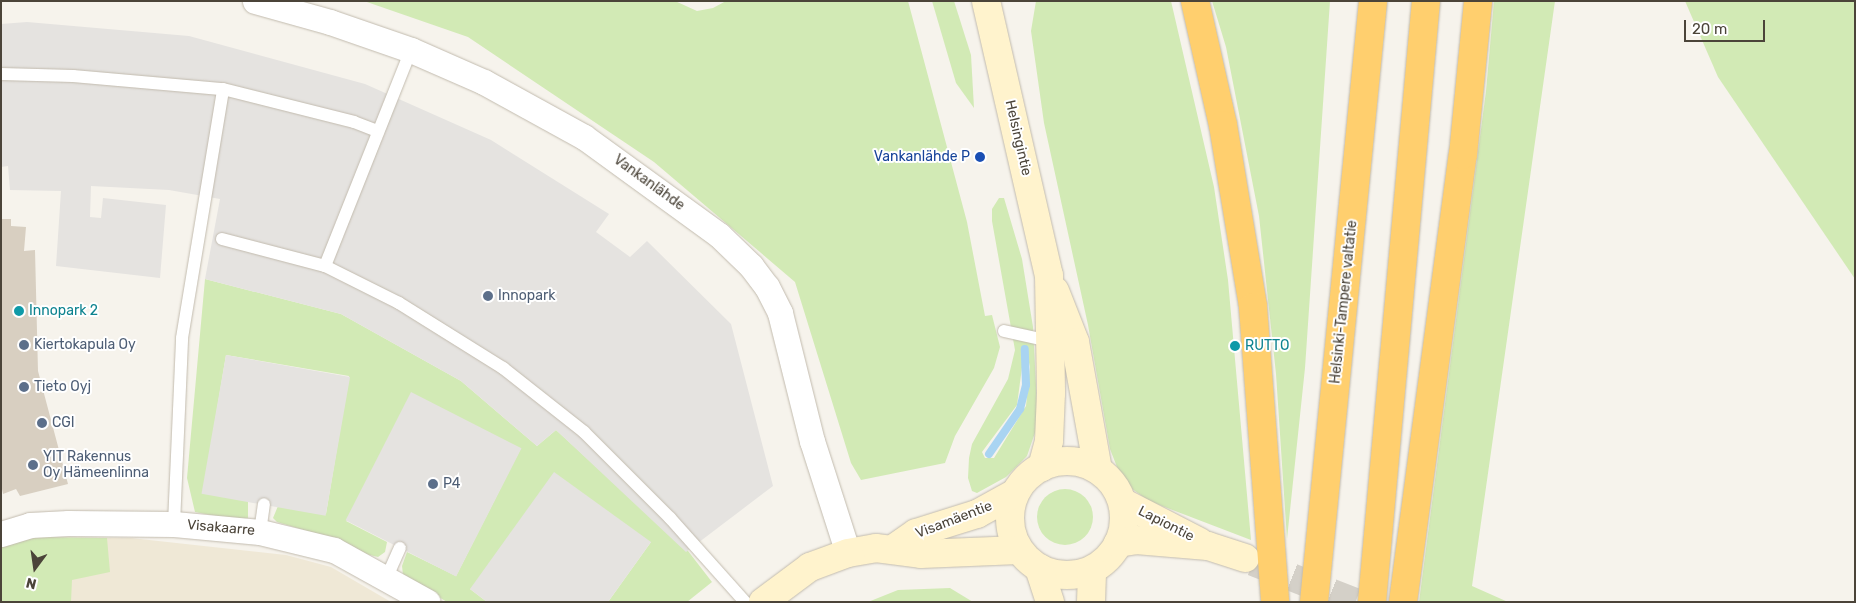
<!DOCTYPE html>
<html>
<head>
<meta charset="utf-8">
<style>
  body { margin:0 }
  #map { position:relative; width:1856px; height:603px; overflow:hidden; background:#f6f3ec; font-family:Rubik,sans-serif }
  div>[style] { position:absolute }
  .education>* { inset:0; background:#efe8d6 }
  .green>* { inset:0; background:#d2eab5 }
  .round { border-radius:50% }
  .parking>* { inset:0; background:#e5e3e0; transform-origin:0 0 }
  .stream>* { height:8px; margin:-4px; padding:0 4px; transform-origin:4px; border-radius:4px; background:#a9d4f2 }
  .building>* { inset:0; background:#d8cfc1 }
  .secondary-tunnel>* { height:28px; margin-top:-14px; transform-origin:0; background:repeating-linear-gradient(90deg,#d4d0c8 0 28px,transparent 0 42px) }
  .roads { filter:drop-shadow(0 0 1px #c2bbae) drop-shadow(0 0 1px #c2bbae) }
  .lane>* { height:12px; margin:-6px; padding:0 6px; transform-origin:6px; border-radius:6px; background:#fff }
  .street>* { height:25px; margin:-12.5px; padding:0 12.5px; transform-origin:12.5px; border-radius:12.5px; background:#fff }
  .secondary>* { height:28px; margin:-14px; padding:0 14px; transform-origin:14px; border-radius:14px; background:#fff3cd }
  .secondary>.ring { margin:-14px; padding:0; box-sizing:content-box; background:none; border:28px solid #fff3cd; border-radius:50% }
  .highway>* { height:28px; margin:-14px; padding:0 14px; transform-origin:14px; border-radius:14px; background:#ffcf6e }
  .dots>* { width:14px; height:14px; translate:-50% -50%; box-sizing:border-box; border:2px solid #fff; border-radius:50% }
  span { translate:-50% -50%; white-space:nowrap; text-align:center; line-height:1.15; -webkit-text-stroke:4px #fff; paint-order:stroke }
  .street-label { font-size:14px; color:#4b4439 }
  .transit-label { font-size:14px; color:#164399 }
  .right { translate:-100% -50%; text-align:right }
  .service-label { font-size:14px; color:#4e5e75 }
  .left { translate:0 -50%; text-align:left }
  .culture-label { font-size:14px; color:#0d838f }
  .frame { position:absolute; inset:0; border:2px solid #4b4439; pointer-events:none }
  .north { position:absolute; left:10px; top:543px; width:50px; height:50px; -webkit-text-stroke:4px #fff; paint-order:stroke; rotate:194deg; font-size:14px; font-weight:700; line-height:20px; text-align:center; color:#4b4439 }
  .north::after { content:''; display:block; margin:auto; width:18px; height:22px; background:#4b4439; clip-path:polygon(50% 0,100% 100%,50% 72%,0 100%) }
  .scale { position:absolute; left:1684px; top:20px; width:81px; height:22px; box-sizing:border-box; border:2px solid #4b4439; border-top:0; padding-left:6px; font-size:15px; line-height:18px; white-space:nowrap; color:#4b4439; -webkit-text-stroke:4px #fff; paint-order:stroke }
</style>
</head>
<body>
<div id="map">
  <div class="education">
    <div style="clip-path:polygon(39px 537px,131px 538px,286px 555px,331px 567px,391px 602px,1px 602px)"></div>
  </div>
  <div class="green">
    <div style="clip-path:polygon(364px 1px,675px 1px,697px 11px,713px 8px,726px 1px,908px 1px,967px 222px,985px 316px,992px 315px,1000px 347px,994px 368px,955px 436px,945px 463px,861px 480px,851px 463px,795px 282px,654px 162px,468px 37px)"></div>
    <div style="clip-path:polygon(932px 1px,954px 1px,971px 55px,974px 108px,956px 83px)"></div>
    <div style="clip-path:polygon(1036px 1px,1171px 1px,1214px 187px,1228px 280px,1251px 540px,1149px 501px,1128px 486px,1117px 467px,1110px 449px,1088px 325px,1044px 123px,1031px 31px)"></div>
    <div style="clip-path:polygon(1212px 1px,1330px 1px,1305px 368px,1287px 539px,1276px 374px,1259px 216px,1226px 47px)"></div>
    <div style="clip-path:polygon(1494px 1px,1555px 1px,1472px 586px,1508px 602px,1419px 602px,1486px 91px)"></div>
    <div style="clip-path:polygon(1685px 1px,1855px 1px,1855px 279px,1718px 77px)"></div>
    <div style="clip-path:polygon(evenodd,999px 198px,1004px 198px,1022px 259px,1033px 327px,1038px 424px,1027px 456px,1006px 477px,977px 493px,972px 491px,968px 478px,969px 458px,972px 444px,1008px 379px,1015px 350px,992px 221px,992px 209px,999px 198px,1025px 345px,1030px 367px,1026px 406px,994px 458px,985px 458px,982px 452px,1017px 405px,1025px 345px)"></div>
    <div style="clip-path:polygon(205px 279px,341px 314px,461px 381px,537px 446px,556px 430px,688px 551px,712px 582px,687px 602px,608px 602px,651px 542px,470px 589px,487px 602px,447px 602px,403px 575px,402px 566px,407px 552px,456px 576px,521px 448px,346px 521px,387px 542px,385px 552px,378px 557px,366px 554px,347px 543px,277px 522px,273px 518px,278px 506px,326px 514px,349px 376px,226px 355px,203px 493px,248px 501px,248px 518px,241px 521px,195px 512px,187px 478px)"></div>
    <div class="round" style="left:1037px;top:489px;width:56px;height:56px"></div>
    <div style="clip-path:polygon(39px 537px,107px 538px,110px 572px,72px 580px,71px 602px,1px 602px,1px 545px)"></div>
    <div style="clip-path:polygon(950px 588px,973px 602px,868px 602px,898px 590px)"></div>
  </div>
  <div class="parking">
    <div style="clip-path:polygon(27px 22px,189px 36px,365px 84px,491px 140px,609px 214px,596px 232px,630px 257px,647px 241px,731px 324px,773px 486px,686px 552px,556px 430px,537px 446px,461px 381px,341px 314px,205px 279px,220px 199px,169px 190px,91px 186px,90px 217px,101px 218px,103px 198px,166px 205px,160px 278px,56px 266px,61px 191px,10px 190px,8px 166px,1px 167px,1px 24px)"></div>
    <div style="left:226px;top:355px;width:126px;height:141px;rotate:10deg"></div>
    <div style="left:411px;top:392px;width:124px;height:144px;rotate:27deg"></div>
    <div style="clip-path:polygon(554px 472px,651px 542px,608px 602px,487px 602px,470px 589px)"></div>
  </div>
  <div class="stream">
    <div style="left:989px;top:454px;width:55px;rotate:-55.4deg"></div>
    <div style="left:1020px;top:409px;width:25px;rotate:-76deg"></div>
    <div style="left:1026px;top:385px;width:36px;rotate:-92deg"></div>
  </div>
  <div class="building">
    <div style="clip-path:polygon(1px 219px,11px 219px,11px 226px,26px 227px,24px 251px,35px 250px,38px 371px,68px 484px,20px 496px,16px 489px,3px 494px,1px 484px)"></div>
  </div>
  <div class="secondary-tunnel">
    <div style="left:1253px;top:562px;width:110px;rotate:21.4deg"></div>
  </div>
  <div class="roads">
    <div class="lane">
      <div style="left:1px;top:74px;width:72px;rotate:1.6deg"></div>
      <div style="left:73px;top:76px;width:151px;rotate:5deg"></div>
      <div style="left:223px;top:89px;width:135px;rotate:14.1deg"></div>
      <div style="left:354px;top:122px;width:26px;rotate:21deg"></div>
      <div style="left:222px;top:239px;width:106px;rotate:14.7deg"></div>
      <div style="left:325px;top:266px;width:83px;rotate:26.6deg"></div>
      <div style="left:399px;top:303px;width:123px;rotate:32deg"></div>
      <div style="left:503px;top:368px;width:103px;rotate:38.3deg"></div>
      <div style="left:584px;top:432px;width:122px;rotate:45deg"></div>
      <div style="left:670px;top:518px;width:113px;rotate:48.2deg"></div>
      <div style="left:325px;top:266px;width:232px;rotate:-68.3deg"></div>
      <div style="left:1004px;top:331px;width:46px;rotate:12.5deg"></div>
      <div style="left:174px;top:524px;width:186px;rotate:-87.5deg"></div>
      <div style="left:182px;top:338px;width:252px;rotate:-80.6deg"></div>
      <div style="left:260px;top:532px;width:28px;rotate:-82deg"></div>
      <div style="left:386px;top:579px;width:34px;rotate:-66deg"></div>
    </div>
    <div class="street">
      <div style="left:255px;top:1px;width:78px;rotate:15.6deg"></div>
      <div style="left:330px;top:22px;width:86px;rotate:19.1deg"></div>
      <div style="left:411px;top:50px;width:80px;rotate:23.7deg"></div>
      <div style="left:484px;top:82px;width:114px;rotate:28.8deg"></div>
      <div style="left:584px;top:137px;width:167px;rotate:36deg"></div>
      <div style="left:719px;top:235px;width:45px;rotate:44.1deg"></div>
      <div style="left:751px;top:266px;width:26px;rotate:53deg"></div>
      <div style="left:767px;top:287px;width:29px;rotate:63deg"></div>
      <div style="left:780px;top:313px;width:132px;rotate:76deg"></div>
      <div style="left:812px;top:441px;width:118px;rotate:72.2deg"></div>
      <div style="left:1px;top:534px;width:30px;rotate:-17deg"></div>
      <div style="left:30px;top:525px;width:38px;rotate:-3deg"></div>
      <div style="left:68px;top:523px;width:106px;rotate:0.5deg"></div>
      <div style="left:174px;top:524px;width:86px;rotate:5.3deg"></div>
      <div style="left:260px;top:532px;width:76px;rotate:13.7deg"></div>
      <div style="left:334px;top:550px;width:107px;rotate:29deg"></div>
    </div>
    <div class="secondary">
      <div style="left:986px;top:1px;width:281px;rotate:77.1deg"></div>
      <div style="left:1049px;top:275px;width:118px;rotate:89deg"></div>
      <div style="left:1051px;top:393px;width:48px;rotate:92.4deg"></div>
      <div style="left:1049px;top:441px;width:27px;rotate:105deg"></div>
      <div style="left:1055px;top:291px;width:55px;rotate:68.6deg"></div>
      <div style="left:1075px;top:342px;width:130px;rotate:79.8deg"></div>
      <div class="ring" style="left:1010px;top:461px;width:86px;height:86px"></div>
      <div style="left:1124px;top:503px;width:85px;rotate:27.2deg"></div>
      <div style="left:1118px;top:543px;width:18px;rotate:-9deg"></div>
      <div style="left:1136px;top:540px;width:72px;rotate:4.8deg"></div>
      <div style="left:1208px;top:546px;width:39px;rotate:18deg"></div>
      <div style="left:893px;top:549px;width:28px;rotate:-35deg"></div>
      <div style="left:916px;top:533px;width:64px;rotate:-17.3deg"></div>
      <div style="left:977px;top:514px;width:43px;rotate:-28.9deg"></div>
      <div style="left:1039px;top:568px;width:36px;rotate:72deg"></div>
      <div style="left:763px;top:602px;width:59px;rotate:-36.7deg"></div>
      <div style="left:810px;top:567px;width:40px;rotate:-20.2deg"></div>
      <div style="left:848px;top:553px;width:28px;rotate:-10deg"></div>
      <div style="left:876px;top:548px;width:45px;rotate:7.6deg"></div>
      <div style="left:921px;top:554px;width:98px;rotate:-2.3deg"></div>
      <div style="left:1091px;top:602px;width:32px;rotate:-88deg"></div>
    </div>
    <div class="highway">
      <div style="left:1195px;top:1px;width:127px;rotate:77.3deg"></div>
      <div style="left:1223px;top:125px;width:184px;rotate:80.6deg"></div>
      <div style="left:1253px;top:307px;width:296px;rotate:85.7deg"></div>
      <div style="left:1314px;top:602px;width:604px;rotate:-84.39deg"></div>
      <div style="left:1372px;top:602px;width:603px;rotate:-84.87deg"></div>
      <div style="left:1403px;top:602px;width:451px;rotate:-82.4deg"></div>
      <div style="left:1463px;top:155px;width:155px;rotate:-84.4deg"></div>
    </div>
  </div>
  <div class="dots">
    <div style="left:980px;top:157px;background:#1a4fb4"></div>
    <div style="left:488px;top:296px;background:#5c6f8a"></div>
    <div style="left:19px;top:311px;background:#0f9aa8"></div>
    <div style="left:24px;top:345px;background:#5c6f8a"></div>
    <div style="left:1235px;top:346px;background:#0f9aa8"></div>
    <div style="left:24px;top:387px;background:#5c6f8a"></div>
    <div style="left:42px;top:423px;background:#5c6f8a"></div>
    <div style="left:33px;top:465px;background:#5c6f8a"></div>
    <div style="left:433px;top:484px;background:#5c6f8a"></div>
  </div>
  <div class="street-label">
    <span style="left:1018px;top:138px;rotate:77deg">Helsingintie</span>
    <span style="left:649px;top:183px;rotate:36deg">Vankanlähde</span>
    <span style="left:1344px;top:302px;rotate:-84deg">Helsinki-Tampere valtatie</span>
    <span style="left:954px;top:520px;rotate:-21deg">Visamäentie</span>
    <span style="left:1166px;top:524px;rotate:27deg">Lapiontie</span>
    <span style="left:221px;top:528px;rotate:5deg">Visakaarre</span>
  </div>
  <div class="transit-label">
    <span class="right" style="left:970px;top:157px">Vankanlähde P</span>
  </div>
  <div class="service-label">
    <span class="left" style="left:498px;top:296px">Innopark</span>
    <span class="left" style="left:34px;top:345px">Kiertokapula Oy</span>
    <span class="left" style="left:34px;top:387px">Tieto Oyj</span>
    <span class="left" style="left:52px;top:423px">CGI</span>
    <span class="left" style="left:43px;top:465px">YIT Rakennus<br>Oy Hämeenlinna</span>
    <span class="left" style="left:443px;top:484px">P4</span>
  </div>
  <div class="culture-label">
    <span class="left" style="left:29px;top:311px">Innopark 2</span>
    <span class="left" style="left:1245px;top:346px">RUTTO</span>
  </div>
  <div class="frame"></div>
  <div class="north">N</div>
  <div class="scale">20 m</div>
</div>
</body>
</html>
